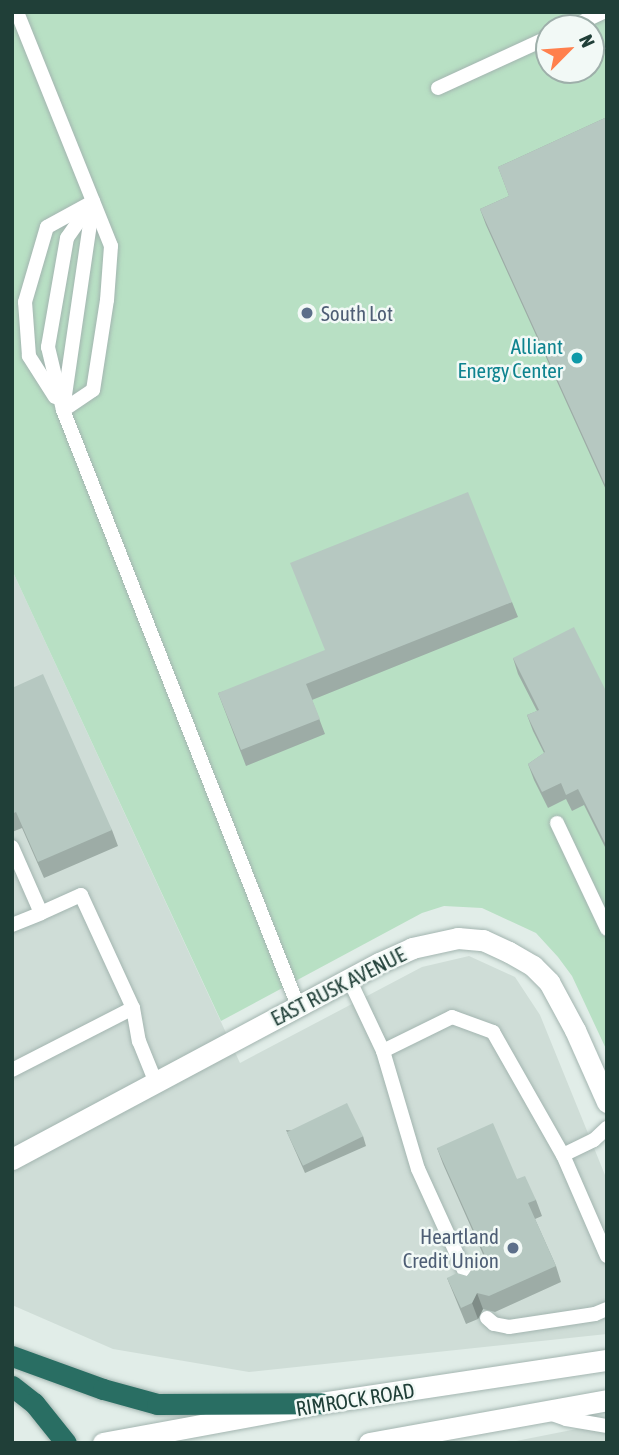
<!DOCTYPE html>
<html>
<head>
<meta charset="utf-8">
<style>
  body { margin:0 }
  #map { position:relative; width:619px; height:1455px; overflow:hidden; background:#e1ede8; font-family:"Asap Condensed",sans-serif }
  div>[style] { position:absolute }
  .built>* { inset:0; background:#cfddd7 }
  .green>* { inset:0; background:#b8e0c4 }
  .roads { filter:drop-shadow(0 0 2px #a3b5b0) drop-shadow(0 0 2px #a3b5b0) }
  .service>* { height:14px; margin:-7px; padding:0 7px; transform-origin:7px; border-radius:7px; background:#fff }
  .tertiary>* { height:21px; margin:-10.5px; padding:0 10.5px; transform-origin:10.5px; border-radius:10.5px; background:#fff }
  .secondary>* { height:21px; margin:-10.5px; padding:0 10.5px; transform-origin:10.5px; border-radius:10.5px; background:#fff }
  .motorway>* { height:21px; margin:-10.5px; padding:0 10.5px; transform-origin:10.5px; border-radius:10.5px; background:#296e63 }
  .wall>* { inset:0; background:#9daca6 }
  .shaded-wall>* { inset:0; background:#7f8c87 }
  .building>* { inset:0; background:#b6c8c1; transform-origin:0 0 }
  .dots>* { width:19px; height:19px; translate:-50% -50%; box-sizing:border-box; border:4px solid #f2f9f6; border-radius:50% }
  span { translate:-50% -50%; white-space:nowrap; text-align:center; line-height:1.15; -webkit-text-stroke:5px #f2f9f6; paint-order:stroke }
  .service-label { font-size:21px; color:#4e5e75 }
  .left { translate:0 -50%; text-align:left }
  .right { translate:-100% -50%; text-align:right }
  .culture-label { font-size:21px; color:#0d838f }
  .street-label { font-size:21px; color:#203f38 }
  .frame { position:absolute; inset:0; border:14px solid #203f38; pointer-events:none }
  .north { position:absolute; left:535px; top:14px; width:70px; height:70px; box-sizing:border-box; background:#f2f9f6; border:2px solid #9eafaa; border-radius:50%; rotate:65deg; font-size:19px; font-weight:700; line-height:28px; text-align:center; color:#203f38 }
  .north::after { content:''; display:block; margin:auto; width:24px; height:32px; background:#ff804d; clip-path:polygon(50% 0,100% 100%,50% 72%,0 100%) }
</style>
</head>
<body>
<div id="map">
  <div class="built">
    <div style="clip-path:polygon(12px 570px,240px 1063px,422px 967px,469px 956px,515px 977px,540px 1015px,607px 1180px,607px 1334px,249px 1372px,113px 1349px,12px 1305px)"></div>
    <div style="clip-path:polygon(607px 1423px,607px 1443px,508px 1443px,511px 1442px)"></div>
  </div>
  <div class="green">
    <div style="clip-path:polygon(evenodd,12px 12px,607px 12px,607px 1051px,572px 976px,558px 957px,536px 933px,482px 908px,444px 906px,422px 913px,221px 1021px,12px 570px,12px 12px,549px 28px,591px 28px,591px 70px,549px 70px,549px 28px)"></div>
  </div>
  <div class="roads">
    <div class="service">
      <div style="left:17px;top:12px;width:252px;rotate:68.1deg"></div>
      <div style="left:111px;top:246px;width:54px;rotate:94.2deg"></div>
      <div style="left:107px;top:300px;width:91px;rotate:98.8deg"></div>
      <div style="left:93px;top:390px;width:36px;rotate:146deg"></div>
      <div style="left:569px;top:28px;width:38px;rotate:-25deg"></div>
      <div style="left:438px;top:88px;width:122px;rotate:-24.7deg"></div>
      <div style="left:93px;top:201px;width:45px;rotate:125.1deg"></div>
      <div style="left:67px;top:238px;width:111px;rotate:99.9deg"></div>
      <div style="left:48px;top:347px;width:65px;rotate:76.6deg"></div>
      <div style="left:63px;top:410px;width:641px;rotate:68.48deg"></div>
      <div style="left:55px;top:397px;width:49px;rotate:-122.4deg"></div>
      <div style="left:29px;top:356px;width:54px;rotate:-94.2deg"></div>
      <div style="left:25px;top:302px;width:78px;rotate:-73.7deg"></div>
      <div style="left:47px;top:227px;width:48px;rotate:-28.7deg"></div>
      <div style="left:64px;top:402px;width:200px;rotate:-81.7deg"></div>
      <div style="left:557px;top:823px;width:117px;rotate:64.7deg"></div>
      <div style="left:12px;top:847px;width:72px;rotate:66.3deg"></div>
      <div style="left:41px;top:913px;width:44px;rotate:-24.2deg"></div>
      <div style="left:81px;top:895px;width:124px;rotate:65.3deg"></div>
      <div style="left:133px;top:1008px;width:34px;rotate:80deg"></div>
      <div style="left:139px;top:1041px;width:45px;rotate:68deg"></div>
      <div style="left:12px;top:925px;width:31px;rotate:-22deg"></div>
      <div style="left:349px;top:979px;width:80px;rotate:64.7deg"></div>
      <div style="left:383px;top:1051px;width:123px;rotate:73.5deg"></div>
      <div style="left:418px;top:1169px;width:125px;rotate:65.5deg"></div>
      <div style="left:383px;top:1051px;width:77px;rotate:-26.2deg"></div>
      <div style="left:452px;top:1017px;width:44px;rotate:20.1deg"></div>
      <div style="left:493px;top:1032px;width:142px;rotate:60.4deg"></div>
      <div style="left:563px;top:1155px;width:34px;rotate:-26deg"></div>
      <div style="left:594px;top:1140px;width:18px;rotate:-43deg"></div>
      <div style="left:12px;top:1070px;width:136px;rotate:-27.1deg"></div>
      <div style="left:563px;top:1155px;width:110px;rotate:66.5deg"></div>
      <div style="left:487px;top:1318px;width:9px;rotate:41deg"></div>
      <div style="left:494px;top:1324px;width:15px;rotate:11deg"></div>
      <div style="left:509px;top:1327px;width:87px;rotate:-8.6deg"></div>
      <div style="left:595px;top:1314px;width:13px;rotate:-23deg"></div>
      <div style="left:546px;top:1412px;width:21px;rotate:19deg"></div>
      <div style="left:566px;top:1419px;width:42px;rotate:9.7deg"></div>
    </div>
    <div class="tertiary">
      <div style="left:12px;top:1159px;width:416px;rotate:-28.1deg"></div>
      <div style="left:379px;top:963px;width:36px;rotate:-24deg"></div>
      <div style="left:412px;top:948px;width:47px;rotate:-12.3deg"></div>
      <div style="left:458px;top:938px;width:25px;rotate:5deg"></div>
      <div style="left:483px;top:940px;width:29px;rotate:25deg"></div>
      <div style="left:509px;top:952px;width:28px;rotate:30deg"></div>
      <div style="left:533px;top:966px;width:23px;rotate:45deg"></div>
      <div style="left:549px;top:982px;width:55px;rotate:61.6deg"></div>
      <div style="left:575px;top:1030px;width:79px;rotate:66deg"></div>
    </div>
    <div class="secondary">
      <div style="left:103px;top:1443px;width:222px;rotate:-10.4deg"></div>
      <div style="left:321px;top:1403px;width:289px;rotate:-8.6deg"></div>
      <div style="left:369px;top:1443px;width:242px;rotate:-10.2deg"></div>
    </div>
    <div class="motorway">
      <div style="left:12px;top:1356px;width:97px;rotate:19.9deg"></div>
      <div style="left:103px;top:1389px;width:56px;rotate:15.5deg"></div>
      <div style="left:157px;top:1404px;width:164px;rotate:-0.3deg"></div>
      <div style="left:12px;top:1386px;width:28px;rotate:38deg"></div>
      <div style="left:34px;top:1403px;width:51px;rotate:51.3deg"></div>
    </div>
  </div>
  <div class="wall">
    <div style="clip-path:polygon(607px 117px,607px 492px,486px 225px,480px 209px,509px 196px,498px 167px)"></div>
    <div style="clip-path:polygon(512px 602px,518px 617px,312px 700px,325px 734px,246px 766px,218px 693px)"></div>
    <div style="clip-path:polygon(513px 658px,607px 693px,607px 851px,584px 805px,572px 811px,566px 799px,548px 808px,534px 780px,528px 764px,544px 753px,533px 731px,527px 715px,537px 711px,518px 674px)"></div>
    <div style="clip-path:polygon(12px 688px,112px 830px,118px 846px,44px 878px,22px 828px,12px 832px)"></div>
    <div style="clip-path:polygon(286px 1130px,363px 1136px,366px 1146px,305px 1173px)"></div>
    <div style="clip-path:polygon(437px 1148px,517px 1179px,536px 1200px,542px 1216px,535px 1219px,556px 1266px,561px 1282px,495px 1312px,483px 1309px,478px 1319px,466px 1324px,447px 1278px,467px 1276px,486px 1261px,443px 1164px)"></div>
  </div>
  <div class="shaded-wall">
    <div style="clip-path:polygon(477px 1293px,483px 1309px,478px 1319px,472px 1303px)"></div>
  </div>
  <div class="building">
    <div style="clip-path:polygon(607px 117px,607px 489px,480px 209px,509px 196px,498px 167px)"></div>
    <div style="clip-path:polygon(468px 492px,512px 602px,306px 684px,320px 719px,241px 750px,218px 693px,325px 650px,290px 563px)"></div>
    <div style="clip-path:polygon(574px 627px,607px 693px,607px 847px,578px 789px,566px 795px,561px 783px,542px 792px,528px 764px,545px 752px,527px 715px,539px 710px,513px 658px)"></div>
    <div style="clip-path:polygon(43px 674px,112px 830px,38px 862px,16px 812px,12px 814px,12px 688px)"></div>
    <div style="left:347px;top:1103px;width:37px;height:67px;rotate:64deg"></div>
    <div style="clip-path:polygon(493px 1123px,517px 1179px,525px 1176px,536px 1200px,528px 1203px,556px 1266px,489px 1296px,477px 1293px,472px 1303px,461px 1308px,447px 1278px,457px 1273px,467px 1276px,474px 1266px,487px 1260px,437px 1148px)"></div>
  </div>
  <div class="dots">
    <div style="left:307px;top:313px;background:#5c6f8a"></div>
    <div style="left:577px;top:358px;background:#0f9aa8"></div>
    <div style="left:513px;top:1248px;background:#5c6f8a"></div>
  </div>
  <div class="service-label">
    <span class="left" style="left:321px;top:313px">South Lot</span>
    <span class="right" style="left:499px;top:1248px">Heartland<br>Credit Union</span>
  </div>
  <div class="culture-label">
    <span class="right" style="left:563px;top:358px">Alliant<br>Energy Center</span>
  </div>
  <div class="street-label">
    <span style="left:338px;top:986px;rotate:-27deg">EAST RUSK AVENUE</span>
    <span style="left:355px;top:1399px;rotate:-9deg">RIMROCK ROAD</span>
  </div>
  <div class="frame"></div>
  <div class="north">N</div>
</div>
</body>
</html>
